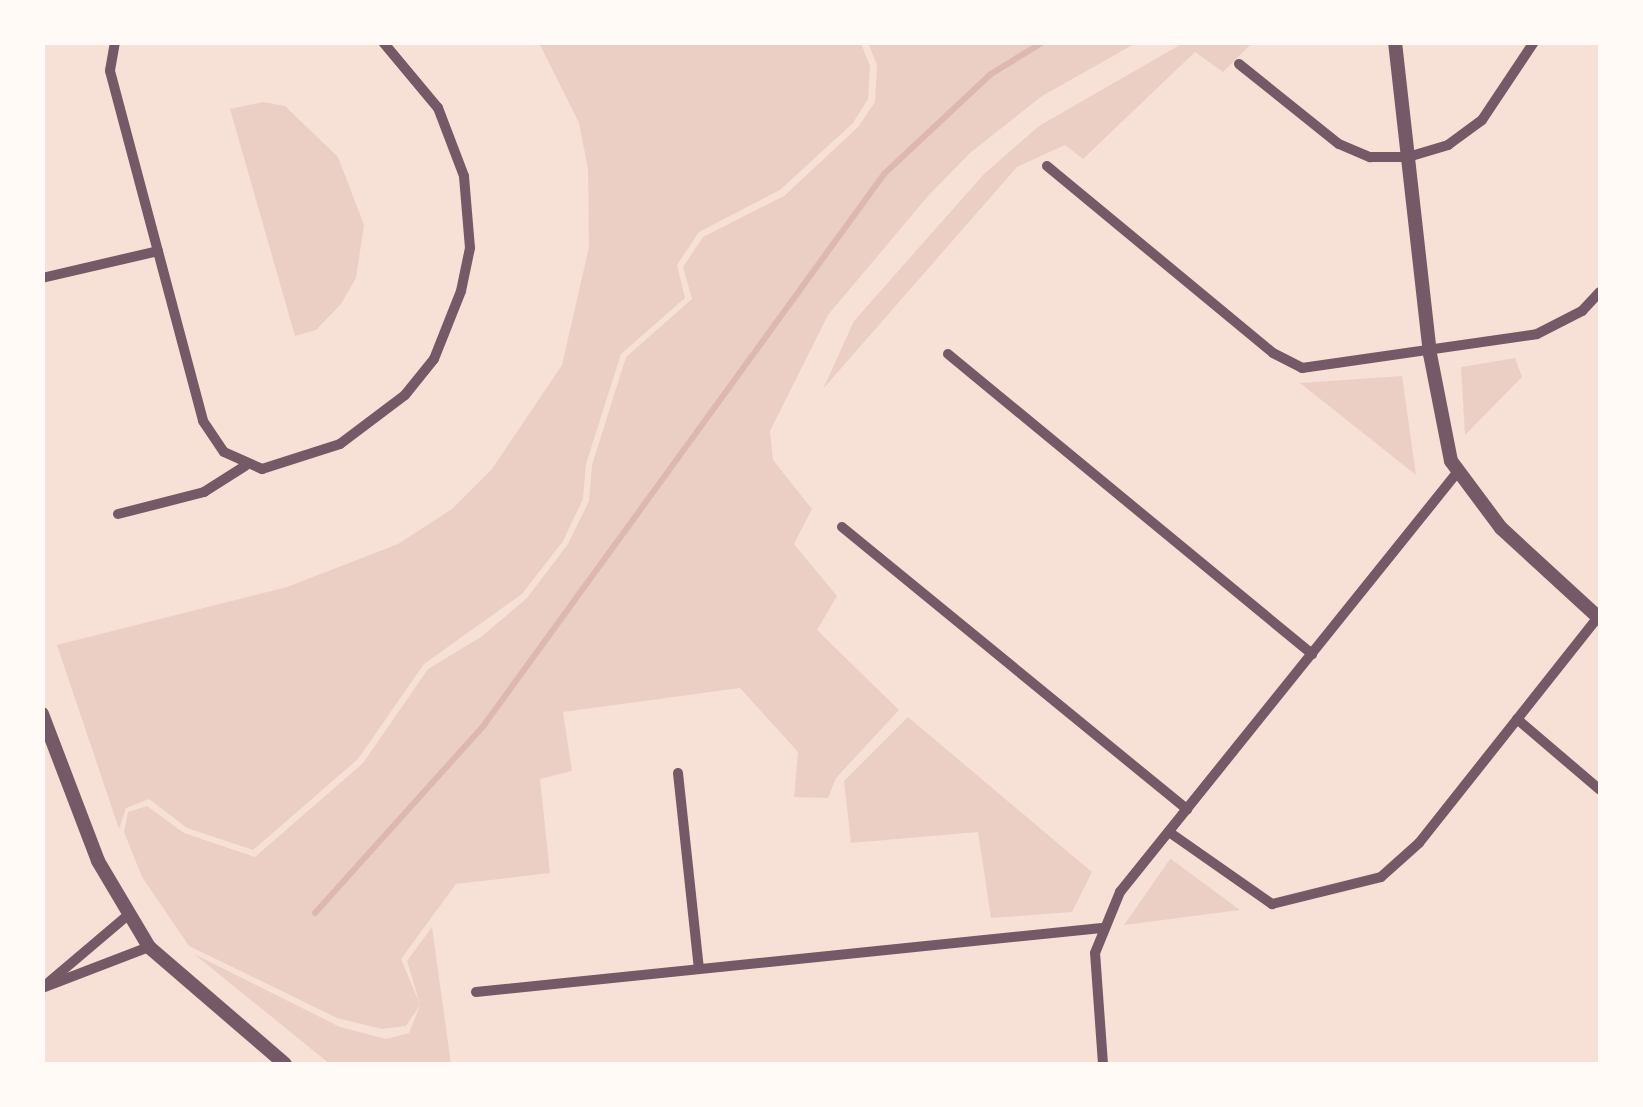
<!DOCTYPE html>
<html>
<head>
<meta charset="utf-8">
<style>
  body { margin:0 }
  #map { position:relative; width:1643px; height:1107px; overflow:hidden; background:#f7e1d7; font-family:Mulish,sans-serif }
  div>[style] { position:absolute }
  .green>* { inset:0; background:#ebcfc5 }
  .stream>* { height:6px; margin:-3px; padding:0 3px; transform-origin:3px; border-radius:3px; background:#dcb8b0 }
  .minor>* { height:10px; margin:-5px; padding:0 5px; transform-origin:5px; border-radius:5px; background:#755966 }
  .tertiary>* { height:14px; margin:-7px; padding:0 7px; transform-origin:7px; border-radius:7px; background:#755966 }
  span { translate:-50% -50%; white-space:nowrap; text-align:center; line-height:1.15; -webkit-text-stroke:10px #fffaf5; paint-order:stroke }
  .frame { position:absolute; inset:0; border:45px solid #fffaf5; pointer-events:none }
</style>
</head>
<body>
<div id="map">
  <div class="green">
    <div style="clip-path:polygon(539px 43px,861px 43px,870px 66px,868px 99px,853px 123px,780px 190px,699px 232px,677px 265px,685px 298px,621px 354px,586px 464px,583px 499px,563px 541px,522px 594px,424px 664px,358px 759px,253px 850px,187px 828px,149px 799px,126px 808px,119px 829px,57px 645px,287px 587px,398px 544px,452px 509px,492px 469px,562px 365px,589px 247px,588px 169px,579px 123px)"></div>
    <div style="clip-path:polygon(868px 43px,1136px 43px,1042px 96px,970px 153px,928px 196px,828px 315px,770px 431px,773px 460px,812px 509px,794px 544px,837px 596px,817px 630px,899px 710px,836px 778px,828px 798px,794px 797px,798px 752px,740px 688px,563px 712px,572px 771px,540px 779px,550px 873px,456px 884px,401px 959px,420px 1004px,407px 961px,432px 927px,451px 1064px,330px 1064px,194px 954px,340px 1027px,386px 1039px,409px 1033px,420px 1005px,406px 1026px,382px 1029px,337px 1018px,189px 946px,142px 877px,124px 832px,128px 812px,147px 806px,184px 833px,255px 857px,363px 763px,428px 669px,481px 637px,527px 598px,568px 544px,589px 501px,592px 465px,626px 357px,692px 299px,683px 267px,703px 237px,784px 196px,858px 127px,875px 102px,877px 65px)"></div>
    <div style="clip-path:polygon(1183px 43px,1252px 43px,1223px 72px,1195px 52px,1083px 159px,1065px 145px,1017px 167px,823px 389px,854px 321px,984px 174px,1039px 126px)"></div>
    <div style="clip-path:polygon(263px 102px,285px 106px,338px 157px,364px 225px,356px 278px,341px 304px,316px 330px,295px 336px,230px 109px)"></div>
    <div style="clip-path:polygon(1515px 358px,1522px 377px,1465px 435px,1461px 367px)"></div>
    <div style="clip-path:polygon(1402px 376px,1416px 475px,1300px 383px)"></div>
    <div style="clip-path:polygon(908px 717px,1092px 872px,1072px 912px,991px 918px,978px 832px,851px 843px,844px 781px)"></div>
    <div style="clip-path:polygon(1170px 859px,1171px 859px,1240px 910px,1124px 925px)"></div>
  </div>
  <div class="stream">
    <div style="left:315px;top:913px;width:253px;rotate:-48deg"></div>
    <div style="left:484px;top:725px;width:681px;rotate:-54.02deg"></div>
    <div style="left:884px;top:174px;width:146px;rotate:-43.1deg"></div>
    <div style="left:991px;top:74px;width:61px;rotate:-31.6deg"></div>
  </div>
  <div class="minor">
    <div style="left:115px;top:42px;width:29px;rotate:100deg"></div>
    <div style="left:110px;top:71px;width:362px;rotate:75.1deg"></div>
    <div style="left:203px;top:421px;width:37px;rotate:56deg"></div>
    <div style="left:224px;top:452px;width:42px;rotate:24.1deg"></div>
    <div style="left:262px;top:469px;width:82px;rotate:-17.8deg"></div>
    <div style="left:340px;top:444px;width:81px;rotate:-37deg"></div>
    <div style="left:405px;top:395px;width:46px;rotate:-51.1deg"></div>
    <div style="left:434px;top:359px;width:73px;rotate:-68.3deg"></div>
    <div style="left:461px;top:291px;width:44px;rotate:-78.2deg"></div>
    <div style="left:470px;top:248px;width:72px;rotate:-94.8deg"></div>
    <div style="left:464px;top:176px;width:73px;rotate:-110.9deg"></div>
    <div style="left:438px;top:108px;width:86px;rotate:-129.8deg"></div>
    <div style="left:1239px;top:64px;width:128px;rotate:38.7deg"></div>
    <div style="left:1339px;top:144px;width:34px;rotate:23deg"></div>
    <div style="left:1370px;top:157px;width:38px"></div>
    <div style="left:1408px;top:157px;width:42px;rotate:-16.7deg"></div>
    <div style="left:1448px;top:145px;width:42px;rotate:-36.3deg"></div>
    <div style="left:1482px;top:120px;width:94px;rotate:-56.3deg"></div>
    <div style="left:1047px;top:166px;width:293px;rotate:39.6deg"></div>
    <div style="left:1273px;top:353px;width:33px;rotate:27deg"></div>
    <div style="left:1302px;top:368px;width:237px;rotate:-8.2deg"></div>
    <div style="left:1537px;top:334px;width:51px;rotate:-27.1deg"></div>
    <div style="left:1582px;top:311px;width:26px;rotate:-47deg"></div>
    <div style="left:42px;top:278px;width:119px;rotate:-13.1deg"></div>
    <div style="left:948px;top:354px;width:472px;rotate:39.5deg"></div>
    <div style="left:118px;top:514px;width:89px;rotate:-14.3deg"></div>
    <div style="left:204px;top:492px;width:49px;rotate:-32.4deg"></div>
    <div style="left:842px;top:527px;width:446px;rotate:39.3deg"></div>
    <div style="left:1517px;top:719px;width:109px;rotate:40.5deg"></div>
    <div style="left:678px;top:773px;width:197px;rotate:83.9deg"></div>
    <div style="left:1169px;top:832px;width:126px;rotate:35deg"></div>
    <div style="left:1272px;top:904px;width:112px;rotate:-13.9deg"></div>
    <div style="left:1381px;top:877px;width:51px;rotate:-41.8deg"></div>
    <div style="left:1419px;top:843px;width:291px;rotate:-51.6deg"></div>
    <div style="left:49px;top:982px;width:104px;rotate:-40.3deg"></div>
    <div style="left:42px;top:988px;width:115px;rotate:-21deg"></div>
    <div style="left:476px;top:992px;width:629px;rotate:-5.84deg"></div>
    <div style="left:1103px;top:1064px;width:111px;rotate:-94.1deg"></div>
    <div style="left:1095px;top:953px;width:66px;rotate:-67.7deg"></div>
    <div style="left:1120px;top:892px;width:536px;rotate:-51.21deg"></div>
  </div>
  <div class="tertiary">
    <div style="left:1395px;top:42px;width:314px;rotate:83.6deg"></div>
    <div style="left:1430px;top:354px;width:109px;rotate:78.9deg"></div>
    <div style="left:1451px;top:461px;width:84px;rotate:53.3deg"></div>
    <div style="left:1501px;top:528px;width:134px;rotate:42.6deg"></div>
    <div style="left:42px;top:714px;width:157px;rotate:69.1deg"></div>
    <div style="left:98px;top:861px;width:100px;rotate:59.3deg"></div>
    <div style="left:149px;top:947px;width:179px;rotate:40.7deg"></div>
  </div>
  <div class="frame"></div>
</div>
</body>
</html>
